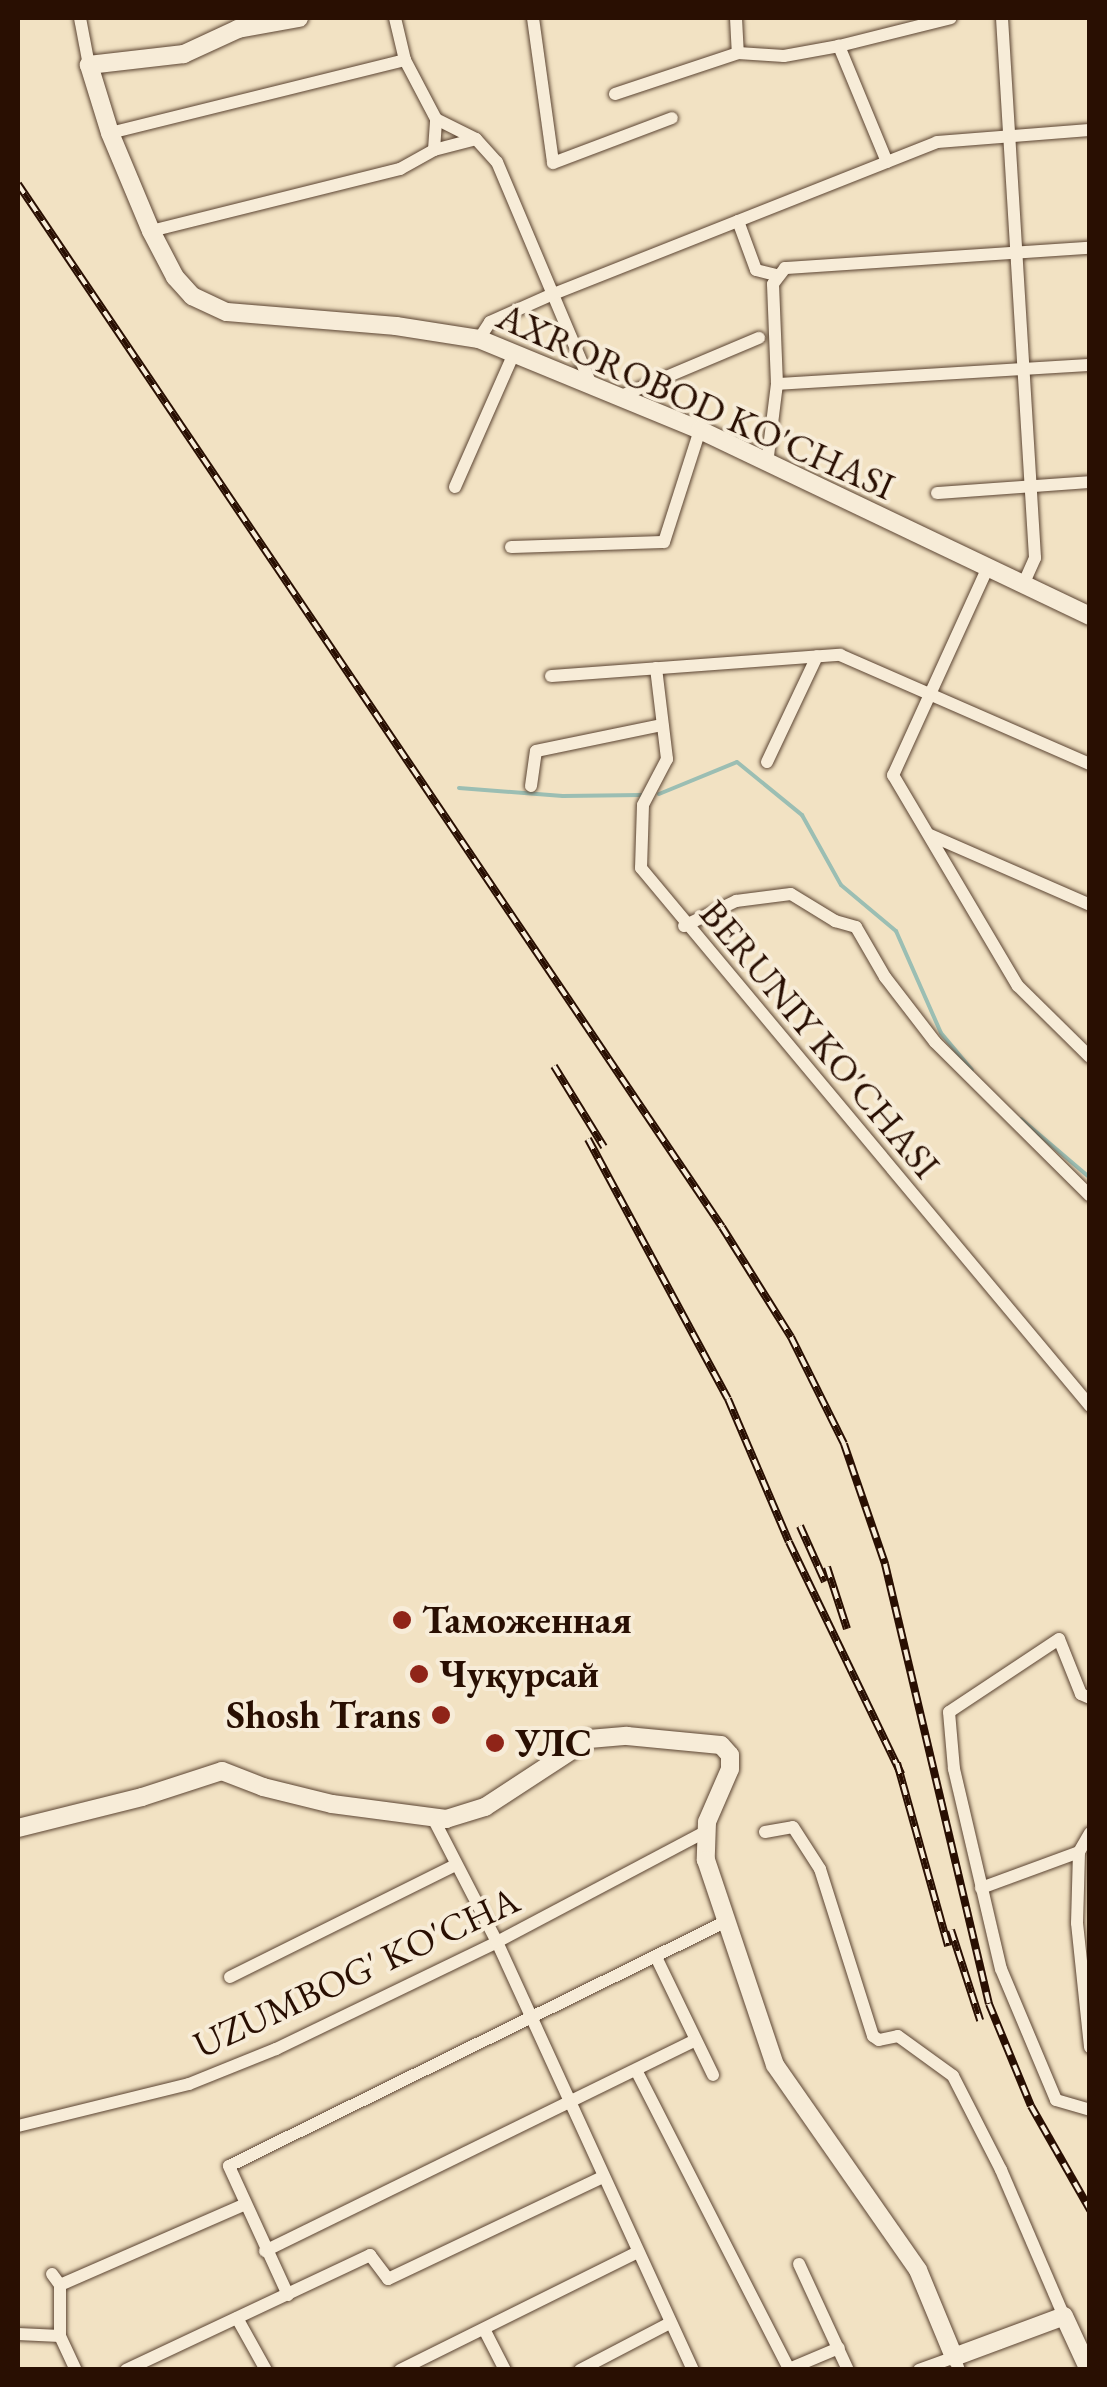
<!DOCTYPE html>
<html>
<head>
<meta charset="utf-8">
<style>
  body { margin:0 }
  #map { position:relative; width:1107px; height:2387px; overflow:hidden; background:#f2e2c3; font-family:"EB Garamond",serif }
  div>[style] { position:absolute }
  .stream>* { height:4px; margin:-2px; padding:0 2px; transform-origin:2px; border-radius:2px; background:#9bbeb3 }
  .roads { filter:drop-shadow(0 0 2px #5b4432) drop-shadow(0 0 2px #5b4432) }
  .minor>* { height:12px; margin:-6px; padding:0 6px; transform-origin:6px; border-radius:6px; background:#f7ecd8 }
  .tertiary>* { height:18px; margin:-9px; padding:0 9px; transform-origin:9px; border-radius:9px; background:#f7ecd8 }
  .rail>* { height:8px; margin-top:-4px; transform-origin:0; background:repeating-linear-gradient(90deg,#f7ecd8 0 11px,#290f02 0 22px); box-sizing:border-box; border-block:2px solid #290f02 }
  .dots>* { width:28px; height:28px; translate:-50% -50%; box-sizing:border-box; border:5px solid #f7ecd8; border-radius:50% }
  span { translate:-50% -50%; white-space:nowrap; text-align:center; line-height:1.15; -webkit-text-stroke:8px #f7ecd8; paint-order:stroke }
  .street-label { font-size:38px; color:#290f02 }
  .poi-label { font-size:38px; color:#290f02; font-weight:700 }
  .left { translate:0 -50%; text-align:left }
  .right { translate:-100% -50%; text-align:right }
  .frame { position:absolute; inset:0; border:20px solid #290f02; pointer-events:none }
</style>
</head>
<body>
<div id="map">
  <div class="stream">
    <div style="left:459px;top:788px;width:104px;rotate:4.4deg"></div>
    <div style="left:563px;top:796px;width:78px;rotate:-0.7deg"></div>
    <div style="left:659px;top:794px;width:84px;rotate:-22.3deg"></div>
    <div style="left:737px;top:762px;width:84px;rotate:39.2deg"></div>
    <div style="left:802px;top:815px;width:80px;rotate:60.9deg"></div>
    <div style="left:841px;top:885px;width:72px;rotate:39.9deg"></div>
    <div style="left:896px;top:931px;width:111px;rotate:66.2deg"></div>
    <div style="left:941px;top:1033px;width:48px;rotate:50deg"></div>
    <div style="left:1021px;top:1119px;width:91px;rotate:40.5deg"></div>
  </div>
  <div class="roads">
    <div class="minor">
      <div style="left:80px;top:18px;width:48px;rotate:79.2deg"></div>
      <div style="left:395px;top:18px;width:43px;rotate:76.6deg"></div>
      <div style="left:405px;top:60px;width:67px;rotate:62.3deg"></div>
      <div style="left:436px;top:119px;width:45px;rotate:26.6deg"></div>
      <div style="left:476px;top:139px;width:31px;rotate:48deg"></div>
      <div style="left:497px;top:162px;width:242px;rotate:67.1deg"></div>
      <div style="left:533px;top:18px;width:146px;rotate:82.1deg"></div>
      <div style="left:553px;top:163px;width:127px;rotate:-20.7deg"></div>
      <div style="left:736px;top:18px;width:35px;rotate:87deg"></div>
      <div style="left:1002px;top:18px;width:541px;rotate:86.5deg"></div>
      <div style="left:1035px;top:558px;width:27px;rotate:114deg"></div>
      <div style="left:615px;top:94px;width:130px;rotate:-18.4deg"></div>
      <div style="left:738px;top:53px;width:46px;rotate:3.7deg"></div>
      <div style="left:784px;top:56px;width:56px;rotate:-10.3deg"></div>
      <div style="left:110px;top:133px;width:304px;rotate:-13.9deg"></div>
      <div style="left:434px;top:150px;width:31px;rotate:-86deg"></div>
      <div style="left:887px;top:162px;width:126px;rotate:-112.5deg"></div>
      <div style="left:839px;top:46px;width:115px;rotate:-14deg"></div>
      <div style="left:738px;top:221px;width:52px;rotate:69.8deg"></div>
      <div style="left:756px;top:270px;width:21px;rotate:14deg"></div>
      <div style="left:151px;top:231px;width:257px;rotate:-14deg"></div>
      <div style="left:400px;top:169px;width:39px;rotate:-29deg"></div>
      <div style="left:434px;top:150px;width:43px;rotate:-14.7deg"></div>
      <div style="left:479px;top:339px;width:20px;rotate:-57deg"></div>
      <div style="left:490px;top:322px;width:67px;rotate:-23.9deg"></div>
      <div style="left:551px;top:295px;width:415px;rotate:-21.6deg"></div>
      <div style="left:937px;top:142px;width:153px;rotate:-4.5deg"></div>
      <div style="left:777px;top:384px;width:314px;rotate:-3.5deg"></div>
      <div style="left:619px;top:397px;width:152px;rotate:-22.9deg"></div>
      <div style="left:767px;top:464px;width:81px;rotate:-82.9deg"></div>
      <div style="left:777px;top:384px;width:100px;rotate:-92.3deg"></div>
      <div style="left:773px;top:284px;width:20px;rotate:-53deg"></div>
      <div style="left:785px;top:268px;width:306px;rotate:-3.8deg"></div>
      <div style="left:455px;top:487px;width:146px;rotate:-66.2deg"></div>
      <div style="left:937px;top:493px;width:153px;rotate:-4.1deg"></div>
      <div style="left:511px;top:547px;width:153px;rotate:-1.9deg"></div>
      <div style="left:664px;top:542px;width:118px;rotate:-72.2deg"></div>
      <div style="left:988px;top:567px;width:229px;rotate:114.5deg"></div>
      <div style="left:893px;top:775px;width:245px;rotate:59.4deg"></div>
      <div style="left:1018px;top:986px;width:101px;rotate:44.6deg"></div>
      <div style="left:656px;top:668px;width:92px;rotate:83.1deg"></div>
      <div style="left:667px;top:759px;width:52px;rotate:117.6deg"></div>
      <div style="left:643px;top:805px;width:63px;rotate:91.8deg"></div>
      <div style="left:641px;top:868px;width:701px;rotate:50.15deg"></div>
      <div style="left:551px;top:676px;width:290px;rotate:-4.2deg"></div>
      <div style="left:840px;top:655px;width:273px;rotate:23.6deg"></div>
      <div style="left:767px;top:762px;width:117px;rotate:-64.7deg"></div>
      <div style="left:531px;top:786px;width:35px;rotate:-82deg"></div>
      <div style="left:536px;top:751px;width:129px;rotate:-11.7deg"></div>
      <div style="left:930px;top:835px;width:175px;rotate:23.6deg"></div>
      <div style="left:684px;top:926px;width:58px;rotate:-25.7deg"></div>
      <div style="left:736px;top:901px;width:55px;rotate:-7.3deg"></div>
      <div style="left:791px;top:894px;width:52px;rotate:31.5deg"></div>
      <div style="left:835px;top:921px;width:22px;rotate:16deg"></div>
      <div style="left:856px;top:927px;width:58px;rotate:59.9deg"></div>
      <div style="left:885px;top:977px;width:82px;rotate:52.4deg"></div>
      <div style="left:935px;top:1042px;width:218px;rotate:44.8deg"></div>
      <div style="left:1090px;top:1698px;width:10px;rotate:-156deg"></div>
      <div style="left:1081px;top:1694px;width:59px;rotate:-111.8deg"></div>
      <div style="left:1059px;top:1639px;width:132px;rotate:146.4deg"></div>
      <div style="left:949px;top:1712px;width:57px;rotate:85deg"></div>
      <div style="left:954px;top:1769px;width:205px;rotate:76.8deg"></div>
      <div style="left:1001px;top:1969px;width:142px;rotate:67.2deg"></div>
      <div style="left:1056px;top:2100px;width:35px;rotate:16deg"></div>
      <div style="left:434px;top:1820px;width:137px;rotate:62.7deg"></div>
      <div style="left:497px;top:1942px;width:471px;rotate:65.4deg"></div>
      <div style="left:765px;top:1832px;width:28px;rotate:-10deg"></div>
      <div style="left:793px;top:1827px;width:50px;rotate:57.3deg"></div>
      <div style="left:820px;top:1869px;width:175px;rotate:72.4deg"></div>
      <div style="left:873px;top:2036px;width:7px;rotate:34deg"></div>
      <div style="left:879px;top:2040px;width:19px;rotate:-12deg"></div>
      <div style="left:898px;top:2036px;width:68px;rotate:36deg"></div>
      <div style="left:953px;top:2076px;width:106px;rotate:62.9deg"></div>
      <div style="left:1001px;top:2170px;width:159px;rotate:66.7deg"></div>
      <div style="left:1090px;top:1833px;width:22px;rotate:120deg"></div>
      <div style="left:1079px;top:1852px;width:71px;rotate:91.6deg"></div>
      <div style="left:1077px;top:1923px;width:125px;rotate:84deg"></div>
      <div style="left:981px;top:1888px;width:104px;rotate:-20.2deg"></div>
      <div style="left:656px;top:1957px;width:131px;rotate:64.2deg"></div>
      <div style="left:230px;top:1977px;width:252px;rotate:-26.4deg"></div>
      <div style="left:636px;top:2070px;width:336px;rotate:62.9deg"></div>
      <div style="left:789px;top:2369px;width:54px;rotate:-22.8deg"></div>
      <div style="left:18px;top:2126px;width:176px;rotate:-13.8deg"></div>
      <div style="left:189px;top:2084px;width:94px;rotate:-21.9deg"></div>
      <div style="left:276px;top:2049px;width:246px;rotate:-25.8deg"></div>
      <div style="left:497px;top:1942px;width:235px;rotate:-27.9deg"></div>
      <div style="left:265px;top:2251px;width:477px;rotate:-26.1deg"></div>
      <div style="left:799px;top:2264px;width:117px;rotate:65.2deg"></div>
      <div style="left:52px;top:2274px;width:14px;rotate:54deg"></div>
      <div style="left:60px;top:2285px;width:51px;rotate:90deg"></div>
      <div style="left:60px;top:2336px;width:38px;rotate:65deg"></div>
      <div style="left:60px;top:2285px;width:202px;rotate:-23.6deg"></div>
      <div style="left:288px;top:2295px;width:142px;rotate:-114.6deg"></div>
      <div style="left:229px;top:2166px;width:555px;rotate:-26.2deg"></div>
      <div style="left:237px;top:2318px;width:60px;rotate:60.9deg"></div>
      <div style="left:484px;top:2329px;width:46px;rotate:62.9deg"></div>
      <div style="left:18px;top:2334px;width:42px;rotate:2.7deg"></div>
      <div style="left:126px;top:2370px;width:270px;rotate:-25.2deg"></div>
      <div style="left:370px;top:2255px;width:30px;rotate:53deg"></div>
      <div style="left:388px;top:2279px;width:236px;rotate:-25.4deg"></div>
      <div style="left:400px;top:2370px;width:263px;rotate:-26.4deg"></div>
      <div style="left:580px;top:2370px;width:102px;rotate:-27.6deg"></div>
      <div style="left:919px;top:2370px;width:37px;rotate:-20deg"></div>
      <div style="left:954px;top:2357px;width:14px;rotate:69deg"></div>
    </div>
    <div class="tertiary">
      <div style="left:299px;top:18px;width:62px;rotate:169.8deg"></div>
      <div style="left:238px;top:29px;width:60px;rotate:155.2deg"></div>
      <div style="left:184px;top:54px;width:96px;rotate:173.4deg"></div>
      <div style="left:89px;top:65px;width:71px;rotate:72.8deg"></div>
      <div style="left:110px;top:133px;width:106px;rotate:67.3deg"></div>
      <div style="left:151px;top:231px;width:52px;rotate:62.4deg"></div>
      <div style="left:175px;top:277px;width:25px;rotate:48deg"></div>
      <div style="left:192px;top:296px;width:38px;rotate:25deg"></div>
      <div style="left:227px;top:312px;width:170px;rotate:4.7deg"></div>
      <div style="left:396px;top:326px;width:84px;rotate:8.9deg"></div>
      <div style="left:479px;top:339px;width:239px;rotate:22.4deg"></div>
      <div style="left:700px;top:430px;width:432px;rotate:25.5deg"></div>
      <div style="left:18px;top:1828px;width:128px;rotate:-14deg"></div>
      <div style="left:142px;top:1797px;width:84px;rotate:-18deg"></div>
      <div style="left:222px;top:1771px;width:44px;rotate:21.3deg"></div>
      <div style="left:263px;top:1787px;width:71px;rotate:13.8deg"></div>
      <div style="left:332px;top:1804px;width:115px;rotate:7.5deg"></div>
      <div style="left:446px;top:1819px;width:41px;rotate:-17.1deg"></div>
      <div style="left:485px;top:1807px;width:124px;rotate:-33.2deg"></div>
      <div style="left:589px;top:1739px;width:38px;rotate:-5deg"></div>
      <div style="left:627px;top:1736px;width:94px;rotate:5.5deg"></div>
      <div style="left:721px;top:1745px;width:13px;rotate:48deg"></div>
      <div style="left:730px;top:1755px;width:14px;rotate:90deg"></div>
      <div style="left:730px;top:1769px;width:58px;rotate:113.5deg"></div>
      <div style="left:707px;top:1822px;width:38px;rotate:92deg"></div>
      <div style="left:706px;top:1860px;width:216px;rotate:71.4deg"></div>
      <div style="left:775px;top:2065px;width:250px;rotate:55.1deg"></div>
      <div style="left:918px;top:2270px;width:94px;rotate:67.5deg"></div>
      <div style="left:954px;top:2357px;width:117px;rotate:-20.4deg"></div>
      <div style="left:1064px;top:2316px;width:60px;rotate:65.2deg"></div>
    </div>
  </div>
  <div class="rail">
    <div style="left:18px;top:184px;width:1258px;rotate:55.98deg"></div>
    <div style="left:722px;top:1227px;width:130px;rotate:57.9deg"></div>
    <div style="left:791px;top:1337px;width:119px;rotate:63.6deg"></div>
    <div style="left:844px;top:1444px;width:127px;rotate:71.1deg"></div>
    <div style="left:885px;top:1564px;width:452px;rotate:76.7deg"></div>
    <div style="left:989px;top:2004px;width:110px;rotate:67.6deg"></div>
    <div style="left:1031px;top:2106px;width:120px;rotate:60.4deg"></div>
    <div style="left:554px;top:1066px;width:95px;rotate:58.3deg"></div>
    <div style="left:588px;top:1139px;width:295px;rotate:61.7deg"></div>
    <div style="left:728px;top:1399px;width:155px;rotate:66.9deg"></div>
    <div style="left:789px;top:1542px;width:258px;rotate:64.2deg"></div>
    <div style="left:800px;top:1526px;width:61px;rotate:65.9deg"></div>
    <div style="left:827px;top:1567px;width:65px;rotate:72.1deg"></div>
    <div style="left:897px;top:1763px;width:190px;rotate:74.4deg"></div>
    <div style="left:951px;top:1930px;width:95px;rotate:72.1deg"></div>
  </div>
  <div class="dots">
    <div style="left:402px;top:1620px;background:#8f2418"></div>
    <div style="left:419px;top:1674px;background:#8f2418"></div>
    <div style="left:441px;top:1715px;background:#8f2418"></div>
    <div style="left:495px;top:1743px;background:#8f2418"></div>
  </div>
  <div class="street-label">
    <span style="left:696px;top:401px;rotate:24deg">AXROROBOD KO'CHASI</span>
    <span style="left:820px;top:1039px;rotate:50deg">BERUNIY KO'CHASI</span>
    <span style="left:356px;top:1972px;rotate:-25deg">UZUMBOG' KO'CHA</span>
  </div>
  <div class="poi-label">
    <span class="left" style="left:422px;top:1620px">Таможенная</span>
    <span class="left" style="left:439px;top:1674px">Чуқурсай</span>
    <span class="right" style="left:421px;top:1715px">Shosh Trans</span>
    <span class="left" style="left:515px;top:1743px">УЛС</span>
  </div>
  <div class="frame"></div>
</div>
</body>
</html>
